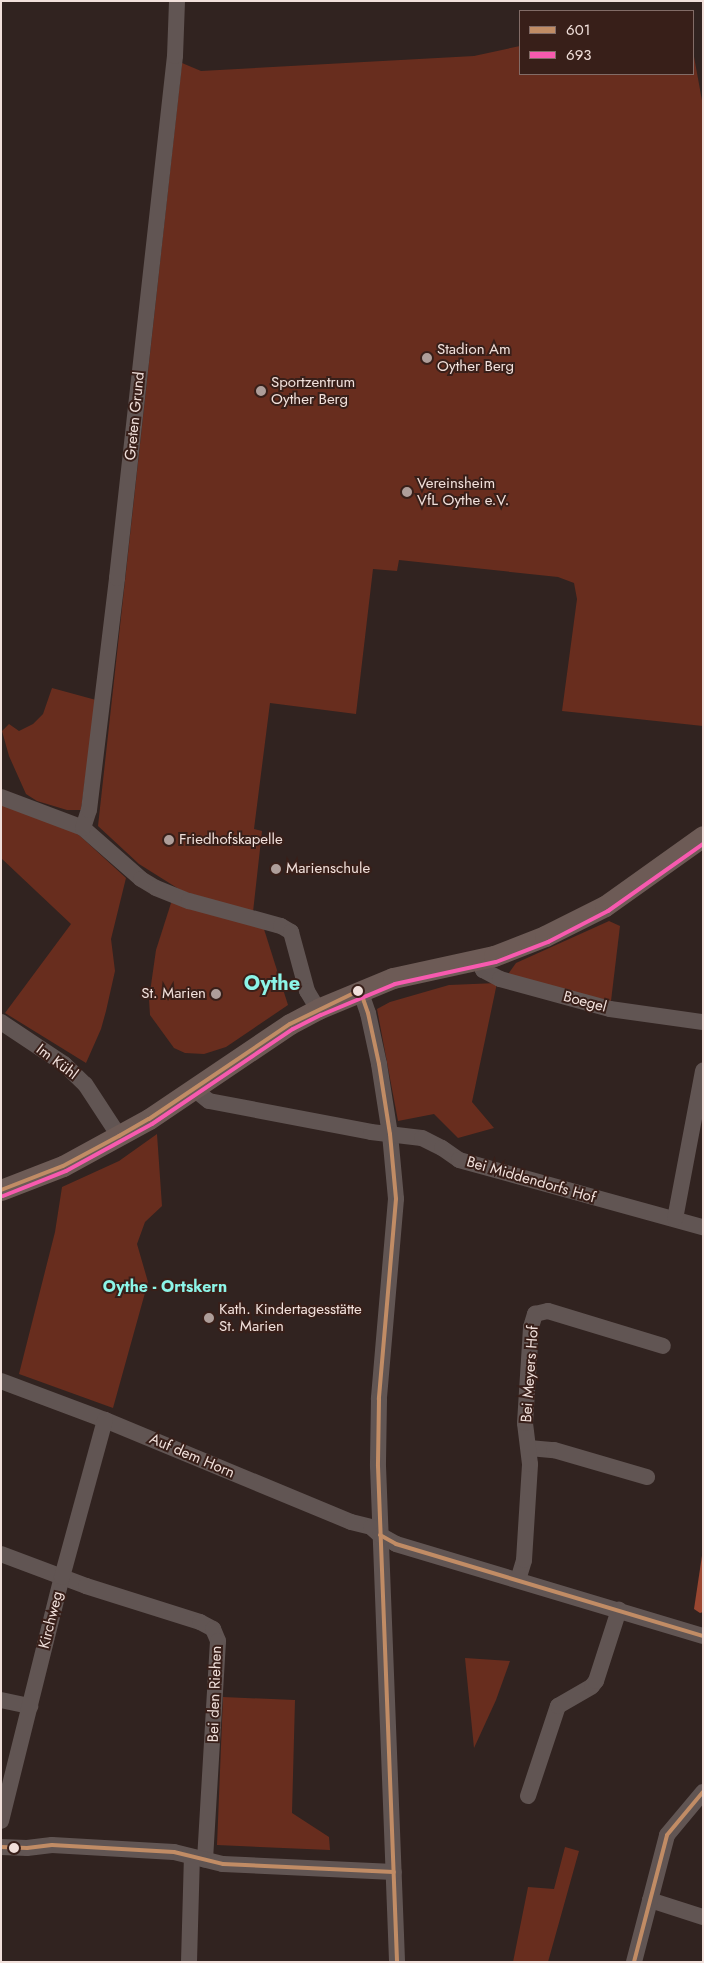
<!DOCTYPE html>
<html>
<head>
<meta charset="utf-8">
<style>
  body { margin:0 }
  #map { position:relative; width:704px; height:1963px; overflow:hidden; background:#312320; font-family:Jost,sans-serif }
  div>[style] { position:absolute }
  .green>* { inset:0; background:#682d1e }
  .water>* { inset:0; background:#9a4630 }
  .minor>* { height:16px; margin:-8px; padding:0 8px; transform-origin:8px; border-radius:8px; background:#615553 }
  .major>* { height:21px; margin:-10.5px; padding:0 10.5px; transform-origin:10.5px; border-radius:10.5px; background:#6d5b56 }
  .bus-1>* { height:4px; margin:-2px; padding:0 2px; transform-origin:2px; border-radius:2px; background:#c18c65 }
  .bus-2>* { height:4px; margin:-2px; padding:0 2px; transform-origin:2px; border-radius:2px; background:#f75aaf }
  .dots>* { width:14px; height:14px; translate:-50% -50%; box-sizing:border-box; border:2px solid #381f19; border-radius:50% }
  span { translate:-50% -50%; white-space:nowrap; text-align:center; line-height:1.15; -webkit-text-stroke:4px #381f19; paint-order:stroke }
  .poi-label { font-size:15px; color:#f1e0db }
  .left { translate:0 -50%; text-align:left }
  .right { translate:-100% -50%; text-align:right }
  .street-label { font-size:15px; color:#f1e0db }
  .neighbourhood-label { font-size:16px; color:#8cf5e8; font-weight:700 }
  .district-label { font-size:20px; color:#8cf5e8; font-weight:700 }
  .frame { position:absolute; inset:0; border:2px solid #f1e0db; pointer-events:none }
  .legend { position:absolute; left:519px; top:10px; width:175px; height:65px; box-sizing:border-box; background:#381f19; border:1px solid #826c67; margin:0; padding:6px 9px; list-style:none; font-size:15px; color:#f1e0db }
  .legend li { display:flex; align-items:center; gap:10px; height:25px }
  .legend b { width:25px; border:1px solid #826c67 }
</style>
</head>
<body>
<div id="map">
  <div class="green">
    <div style="clip-path:polygon(520px 46px,520px 74px,693px 74px,693px 51px,703px 106px,703px 726px,562px 711px,577px 599px,574px 583px,558px 577px,399px 560px,397px 571px,373px 569px,356px 714px,270px 703px,254px 829px,262px 831px,253px 912px,182px 891px,139px 864px,98px 826px,182px 63px,201px 71px,474px 56px)"></div>
    <div style="clip-path:polygon(52px 688px,96px 700px,81px 810px,67px 810px,37px 801px,26px 794px,9px 756px,2px 731px,9px 724px,19px 731px,33px 724px,43px 714px)"></div>
    <div style="clip-path:polygon(1px 803px,61px 824px,79px 835px,126px 878px,111px 939px,115px 971px,106px 1011px,101px 1029px,86px 1063px,5px 1013px,71px 924px,1px 858px)"></div>
    <div style="clip-path:polygon(172px 900px,263px 926px,288px 1005px,226px 1047px,204px 1054px,185px 1053px,174px 1048px,150px 1015px,149px 999px,156px 950px)"></div>
    <div style="clip-path:polygon(609px 921px,620px 926px,611px 1001px,506px 977px,516px 963px)"></div>
    <div style="clip-path:polygon(497px 983px,472px 1102px,494px 1128px,458px 1138px,434px 1114px,398px 1121px,377px 1009px,390px 1002px,449px 985px)"></div>
    <div style="clip-path:polygon(157px 1134px,162px 1206px,145px 1222px,137px 1244px,148px 1282px,113px 1408px,19px 1374px,55px 1232px,62px 1187px,119px 1161px)"></div>
    <div style="clip-path:polygon(465px 1658px,510px 1661px,496px 1700px,474px 1748px)"></div>
    <div style="clip-path:polygon(223px 1697px,295px 1700px,292px 1813px,329px 1837px,330px 1850px,217px 1845px)"></div>
    <div style="clip-path:polygon(565px 1847px,579px 1851px,548px 1962px,513px 1962px,528px 1887px,554px 1889px)"></div>
  </div>
  <div class="water">
    <div style="clip-path:polygon(703px 1549px,703px 1612px,700px 1613px,694px 1609px)"></div>
  </div>
  <div class="minor">
    <div style="left:1px;top:797px;width:88px;rotate:20.7deg"></div>
    <div style="left:83px;top:828px;width:77px;rotate:41.3deg"></div>
    <div style="left:141px;top:879px;width:17px;rotate:31deg"></div>
    <div style="left:156px;top:888px;width:35px;rotate:22deg"></div>
    <div style="left:189px;top:901px;width:95px;rotate:15.2deg"></div>
    <div style="left:281px;top:926px;width:12px;rotate:31deg"></div>
    <div style="left:291px;top:932px;width:61px;rotate:74.8deg"></div>
    <div style="left:307px;top:991px;width:21px;rotate:59deg"></div>
    <div style="left:83px;top:828px;width:19px;rotate:-72deg"></div>
    <div style="left:89px;top:810px;width:234px;rotate:-83.1deg"></div>
    <div style="left:117px;top:578px;width:525px;rotate:-83.66deg"></div>
    <div style="left:175px;top:56px;width:55px;rotate:-87.9deg"></div>
    <div style="left:479px;top:959px;width:12px;rotate:70deg"></div>
    <div style="left:483px;top:970px;width:19px;rotate:28deg"></div>
    <div style="left:500px;top:979px;width:114px;rotate:15.3deg"></div>
    <div style="left:610px;top:1009px;width:94px;rotate:8deg"></div>
    <div style="left:360px;top:990px;width:24px;rotate:71deg"></div>
    <div style="left:368px;top:1013px;width:52px;rotate:77.8deg"></div>
    <div style="left:379px;top:1064px;width:71px;rotate:81.1deg"></div>
    <div style="left:390px;top:1134px;width:65px;rotate:84.7deg"></div>
    <div style="left:396px;top:1199px;width:201px;rotate:94.9deg"></div>
    <div style="left:379px;top:1399px;width:67px;rotate:90.9deg"></div>
    <div style="left:378px;top:1466px;width:496px;rotate:87.8deg"></div>
    <div style="left:1px;top:1022px;width:76px;rotate:33.7deg"></div>
    <div style="left:64px;top:1064px;width:29px;rotate:44deg"></div>
    <div style="left:85px;top:1084px;width:62px;rotate:56.8deg"></div>
    <div style="left:194px;top:1089px;width:19px;rotate:39deg"></div>
    <div style="left:209px;top:1101px;width:165px;rotate:10.8deg"></div>
    <div style="left:371px;top:1132px;width:51px;rotate:6.7deg"></div>
    <div style="left:422px;top:1138px;width:22px;rotate:27deg"></div>
    <div style="left:442px;top:1148px;width:21px;rotate:35deg"></div>
    <div style="left:459px;top:1160px;width:253px;rotate:15.4deg"></div>
    <div style="left:675px;top:1219px;width:151px;rotate:-79.3deg"></div>
    <div style="left:1px;top:1381px;width:111px;rotate:20.6deg"></div>
    <div style="left:105px;top:1420px;width:266px;rotate:22.5deg"></div>
    <div style="left:351px;top:1522px;width:21px;rotate:14deg"></div>
    <div style="left:371px;top:1527px;width:12px;rotate:42deg"></div>
    <div style="left:380px;top:1535px;width:18px;rotate:29deg"></div>
    <div style="left:396px;top:1544px;width:320px;rotate:16.7deg"></div>
    <div style="left:529px;top:1448px;width:25px;rotate:5deg"></div>
    <div style="left:554px;top:1450px;width:97px;rotate:16.2deg"></div>
    <div style="left:1px;top:1554px;width:91px;rotate:20.6deg"></div>
    <div style="left:86px;top:1586px;width:120px;rotate:17.5deg"></div>
    <div style="left:200px;top:1622px;width:15px;rotate:28deg"></div>
    <div style="left:213px;top:1629px;width:13px;rotate:67deg"></div>
    <div style="left:218px;top:1641px;width:219px;rotate:93.4deg"></div>
    <div style="left:518px;top:1580px;width:21px;rotate:-73deg"></div>
    <div style="left:524px;top:1560px;width:96px;rotate:-86.4deg"></div>
    <div style="left:530px;top:1464px;width:41px;rotate:-97deg"></div>
    <div style="left:525px;top:1423px;width:96px;rotate:-86.4deg"></div>
    <div style="left:531px;top:1327px;width:14px;rotate:-73deg"></div>
    <div style="left:535px;top:1314px;width:13px;rotate:-13deg"></div>
    <div style="left:548px;top:1311px;width:120px;rotate:16.9deg"></div>
    <div style="left:1px;top:1700px;width:30px;rotate:12deg"></div>
    <div style="left:528px;top:1796px;width:95px;rotate:-71.6deg"></div>
    <div style="left:558px;top:1706px;width:39px;rotate:-30deg"></div>
    <div style="left:592px;top:1686px;width:6px;rotate:-51deg"></div>
    <div style="left:596px;top:1681px;width:75px;rotate:-72.1deg"></div>
    <div style="left:1px;top:1821px;width:252px;rotate:-76deg"></div>
    <div style="left:62px;top:1577px;width:163px;rotate:-74.7deg"></div>
    <div style="left:1px;top:1847px;width:26px;rotate:2deg"></div>
    <div style="left:27px;top:1848px;width:25px;rotate:-7deg"></div>
    <div style="left:52px;top:1845px;width:122px;rotate:3.3deg"></div>
    <div style="left:174px;top:1852px;width:50px;rotate:13.8deg"></div>
    <div style="left:223px;top:1864px;width:171px;rotate:2.7deg"></div>
    <div style="left:650px;top:1900px;width:56px;rotate:17.8deg"></div>
    <div style="left:189px;top:1962px;width:105px;rotate:-88.4deg"></div>
    <div style="left:634px;top:1962px;width:131px;rotate:-75.4deg"></div>
    <div style="left:667px;top:1835px;width:56px;rotate:-50.1deg"></div>
  </div>
  <div class="major">
    <div style="left:1px;top:1190px;width:66px;rotate:-21.2deg"></div>
    <div style="left:63px;top:1166px;width:98px;rotate:-28.7deg"></div>
    <div style="left:149px;top:1119px;width:170px;rotate:-34deg"></div>
    <div style="left:290px;top:1024px;width:32px;rotate:-28deg"></div>
    <div style="left:318px;top:1009px;width:81px;rotate:-22.5deg"></div>
    <div style="left:393px;top:978px;width:103px;rotate:-12.3deg"></div>
    <div style="left:494px;top:956px;width:55px;rotate:-21.4deg"></div>
    <div style="left:545px;top:936px;width:67px;rotate:-26.6deg"></div>
    <div style="left:605px;top:906px;width:120px;rotate:-35.5deg"></div>
  </div>
  <div class="bus-1">
    <div style="left:1px;top:1190px;width:66px;rotate:-21.2deg"></div>
    <div style="left:63px;top:1166px;width:64px;rotate:-28.2deg"></div>
    <div style="left:119px;top:1136px;width:34px;rotate:-30deg"></div>
    <div style="left:149px;top:1119px;width:170px;rotate:-34deg"></div>
    <div style="left:290px;top:1024px;width:78px;rotate:-25.9deg"></div>
    <div style="left:360px;top:990px;width:24px;rotate:71deg"></div>
    <div style="left:368px;top:1013px;width:52px;rotate:77.8deg"></div>
    <div style="left:379px;top:1064px;width:71px;rotate:81.1deg"></div>
    <div style="left:390px;top:1134px;width:65px;rotate:84.7deg"></div>
    <div style="left:396px;top:1199px;width:201px;rotate:94.9deg"></div>
    <div style="left:379px;top:1399px;width:67px;rotate:90.9deg"></div>
    <div style="left:378px;top:1466px;width:496px;rotate:87.8deg"></div>
    <div style="left:380px;top:1535px;width:18px;rotate:29deg"></div>
    <div style="left:396px;top:1544px;width:320px;rotate:16.7deg"></div>
    <div style="left:1px;top:1847px;width:26px;rotate:2deg"></div>
    <div style="left:27px;top:1848px;width:25px;rotate:-7deg"></div>
    <div style="left:52px;top:1845px;width:122px;rotate:3.3deg"></div>
    <div style="left:174px;top:1852px;width:50px;rotate:13.8deg"></div>
    <div style="left:223px;top:1864px;width:171px;rotate:2.7deg"></div>
    <div style="left:634px;top:1962px;width:131px;rotate:-75.4deg"></div>
    <div style="left:667px;top:1835px;width:56px;rotate:-50.1deg"></div>
  </div>
  <div class="bus-2">
    <div style="left:3px;top:1196px;width:68px;rotate:-21.6deg"></div>
    <div style="left:66px;top:1171px;width:98px;rotate:-28.7deg"></div>
    <div style="left:152px;top:1124px;width:170px;rotate:-34deg"></div>
    <div style="left:293px;top:1029px;width:31px;rotate:-27deg"></div>
    <div style="left:321px;top:1015px;width:80px;rotate:-22.7deg"></div>
    <div style="left:395px;top:984px;width:103px;rotate:-12.3deg"></div>
    <div style="left:496px;top:962px;width:56px;rotate:-21deg"></div>
    <div style="left:548px;top:942px;width:68px;rotate:-27.3deg"></div>
    <div style="left:608px;top:911px;width:116px;rotate:-35.2deg"></div>
  </div>
  <div class="dots">
    <div style="left:427px;top:358px;background:#ae9e9a"></div>
    <div style="left:261px;top:391px;background:#ae9e9a"></div>
    <div style="left:407px;top:492px;background:#ae9e9a"></div>
    <div style="left:169px;top:840px;background:#ae9e9a"></div>
    <div style="left:276px;top:869px;background:#ae9e9a"></div>
    <div style="left:358px;top:991px;background:#f1e0db"></div>
    <div style="left:216px;top:994px;background:#ae9e9a"></div>
    <div style="left:209px;top:1318px;background:#ae9e9a"></div>
    <div style="left:14px;top:1848px;background:#f1e0db"></div>
  </div>
  <div class="poi-label">
    <span class="left" style="left:437px;top:358px">Stadion Am<br>Oyther Berg</span>
    <span class="left" style="left:271px;top:391px">Sportzentrum<br>Oyther Berg</span>
    <span class="left" style="left:417px;top:492px">Vereinsheim<br>VfL Oythe e.V.</span>
    <span class="left" style="left:179px;top:840px">Friedhofskapelle</span>
    <span class="left" style="left:286px;top:869px">Marienschule</span>
    <span class="right" style="left:206px;top:994px">St. Marien</span>
    <span class="left" style="left:219px;top:1318px">Kath. Kindertagesstätte<br>St. Marien</span>
  </div>
  <div class="street-label">
    <span style="left:135px;top:416px;rotate:-84deg">Greten Grund</span>
    <span style="left:585px;top:1002px;rotate:15deg">Boegel</span>
    <span style="left:57px;top:1062px;rotate:37deg">Im Kühl</span>
    <span style="left:531px;top:1180px;rotate:16deg">Bei Middendorfs Hof</span>
    <span style="left:530px;top:1374px;rotate:-86deg">Bei Meyers Hof</span>
    <span style="left:192px;top:1456px;rotate:23deg">Auf dem Horn</span>
    <span style="left:51px;top:1620px;rotate:-76deg">Kirchweg</span>
    <span style="left:215px;top:1694px;rotate:-88deg">Bei den Riehen</span>
  </div>
  <div class="neighbourhood-label">
    <span style="left:165px;top:1287px">Oythe - Ortskern</span>
  </div>
  <div class="district-label">
    <span style="left:272px;top:983px">Oythe</span>
  </div>
  <div class="frame"></div>
  <ul class="legend">
  <li><b style="height:6px;background:#c18c65"></b>601</li>
  <li><b style="height:6px;background:#f75aaf"></b>693</li>
  </ul>
</div>
</body>
</html>
